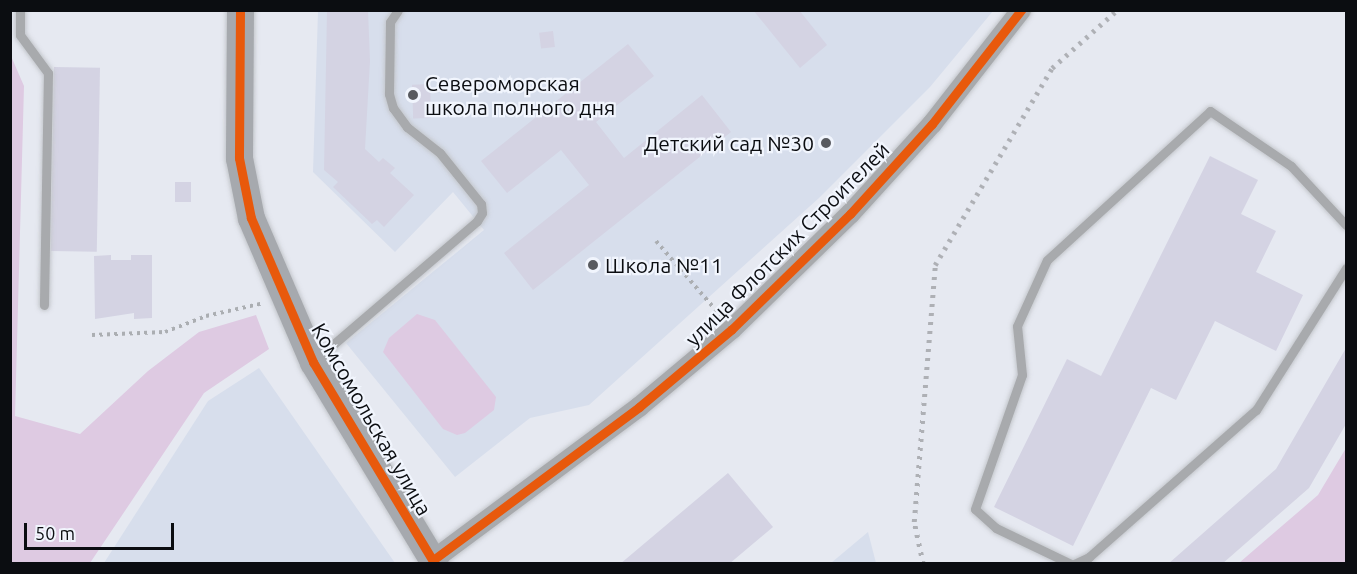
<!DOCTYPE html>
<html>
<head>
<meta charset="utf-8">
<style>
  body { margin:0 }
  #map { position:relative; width:1357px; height:574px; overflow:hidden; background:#e6e9f1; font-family:Ubuntu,sans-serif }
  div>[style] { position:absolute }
  .built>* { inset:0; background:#d7deec }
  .green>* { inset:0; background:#decae2 }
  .building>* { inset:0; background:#d4d3e3; transform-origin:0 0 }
  .path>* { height:4px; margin-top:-2px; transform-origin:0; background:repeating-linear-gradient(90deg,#abaeb2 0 3px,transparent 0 7.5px) }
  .roads { filter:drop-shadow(0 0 2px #c4c7cc) drop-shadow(0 0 2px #c4c7cc) }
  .lane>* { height:9px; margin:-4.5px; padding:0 4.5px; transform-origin:4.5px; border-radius:4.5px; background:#a8aaad }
  .street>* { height:20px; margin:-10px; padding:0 10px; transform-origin:10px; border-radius:10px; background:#a8aaad }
  .secondary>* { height:27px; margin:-13.5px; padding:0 13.5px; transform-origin:13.5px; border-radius:13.5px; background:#a6a9ae }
  .rail>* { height:4.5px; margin-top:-2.25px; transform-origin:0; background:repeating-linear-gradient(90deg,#aeb0b5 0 3px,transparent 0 9px) }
  .cycleway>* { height:9px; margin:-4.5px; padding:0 4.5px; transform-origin:4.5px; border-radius:4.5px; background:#e8590c }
  .dots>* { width:16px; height:16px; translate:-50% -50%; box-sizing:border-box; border:3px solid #f1f5fd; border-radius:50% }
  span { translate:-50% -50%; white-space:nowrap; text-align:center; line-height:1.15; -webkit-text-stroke:4.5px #f1f5fd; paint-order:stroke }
  .poi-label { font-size:21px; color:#0b0d11 }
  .left { translate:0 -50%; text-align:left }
  .right { translate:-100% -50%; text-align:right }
  .street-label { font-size:21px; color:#0b0d11 }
  .frame { position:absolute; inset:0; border:12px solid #0b0d11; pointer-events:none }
  .scale { position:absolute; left:24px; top:523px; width:150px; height:27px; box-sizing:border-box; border:3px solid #0b0d11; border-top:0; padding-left:8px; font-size:18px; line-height:21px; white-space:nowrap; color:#0b0d11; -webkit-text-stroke:4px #f1f5fd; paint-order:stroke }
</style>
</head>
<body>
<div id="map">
  <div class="built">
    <div style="clip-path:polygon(318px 11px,993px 11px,930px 87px,819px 198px,589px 405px,530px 418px,455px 477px,346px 343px,484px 230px,453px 192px,395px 252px,313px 172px)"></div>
    <div style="clip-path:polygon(259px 368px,395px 563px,104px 563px,208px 401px)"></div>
    <div style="clip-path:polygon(868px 532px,876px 563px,831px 563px)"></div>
  </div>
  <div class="green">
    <div style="clip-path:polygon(11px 56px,24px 86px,15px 416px,80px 434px,148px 371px,199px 332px,256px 315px,269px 349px,204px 393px,90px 563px,11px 563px)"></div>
    <div style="clip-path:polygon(417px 314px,435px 320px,496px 397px,494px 410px,465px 433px,457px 435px,443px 429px,383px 352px,389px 338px)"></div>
    <div style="clip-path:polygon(1346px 448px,1346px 563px,1239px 563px,1318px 495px)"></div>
  </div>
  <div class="building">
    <div style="clip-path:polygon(327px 10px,368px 10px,370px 61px,365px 149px,379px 162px,383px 158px,395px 168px,390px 173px,414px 195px,384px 227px,377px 220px,372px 224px,333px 187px,338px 182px,324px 170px)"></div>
    <div style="clip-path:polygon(753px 10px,799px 10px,827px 45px,800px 68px)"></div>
    <div style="left:553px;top:31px;width:16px;height:14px;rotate:83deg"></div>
    <div style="clip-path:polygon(628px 44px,654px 76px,596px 122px,624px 158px,702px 95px,731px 132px,533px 290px,504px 253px,589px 185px,561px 150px,507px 193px,481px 161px)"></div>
    <div style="left:54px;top:67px;width:46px;height:184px;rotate:1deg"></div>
    <div style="left:430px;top:84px;width:34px;height:18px;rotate:88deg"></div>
    <div style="clip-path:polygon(1210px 156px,1258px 180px,1241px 214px,1276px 231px,1256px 272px,1303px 295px,1276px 351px,1215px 321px,1176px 400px,1151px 388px,1073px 546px,994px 507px,1067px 359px,1101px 376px)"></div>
    <div style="left:175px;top:182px;width:16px;height:20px"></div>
    <div style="clip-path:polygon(111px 255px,111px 260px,131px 260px,131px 255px,152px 255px,152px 318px,134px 319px,134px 313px,95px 319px,94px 256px)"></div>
    <div style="clip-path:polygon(1346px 348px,1346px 424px,1309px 488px,1222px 564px,1168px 564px,1276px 469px)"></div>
    <div style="clip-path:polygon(728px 473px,773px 527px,729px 564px,620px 564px)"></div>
  </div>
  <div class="path">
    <div style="left:656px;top:241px;width:98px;rotate:49.1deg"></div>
    <div style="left:92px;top:335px;width:73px;rotate:-2.4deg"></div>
    <div style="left:165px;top:332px;width:44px;rotate:-21.3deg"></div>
    <div style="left:206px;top:316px;width:59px;rotate:-12.6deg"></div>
  </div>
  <div class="roads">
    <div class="lane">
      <div style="left:20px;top:10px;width:25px;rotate:90deg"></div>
      <div style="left:20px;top:35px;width:47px;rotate:53.6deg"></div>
      <div style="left:48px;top:73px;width:232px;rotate:91deg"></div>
      <div style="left:315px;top:360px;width:213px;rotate:-40.6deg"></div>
      <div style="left:477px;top:221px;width:9px;rotate:-58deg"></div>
      <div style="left:482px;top:213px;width:9px;rotate:-96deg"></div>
      <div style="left:481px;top:204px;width:65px;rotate:-128.8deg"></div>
      <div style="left:440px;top:153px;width:42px;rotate:-141.8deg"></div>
      <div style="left:407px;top:127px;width:24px;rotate:-126deg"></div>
      <div style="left:393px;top:108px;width:15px;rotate:-106deg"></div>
      <div style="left:389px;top:94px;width:72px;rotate:-89.2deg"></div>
      <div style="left:390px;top:22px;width:14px;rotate:-56deg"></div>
      <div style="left:1071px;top:564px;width:83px;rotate:-154.4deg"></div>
      <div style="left:996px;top:528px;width:28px;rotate:-138deg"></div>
      <div style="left:975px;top:509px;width:142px;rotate:-70.7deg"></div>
      <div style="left:1022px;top:375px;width:49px;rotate:-95.8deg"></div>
      <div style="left:1017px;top:326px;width:72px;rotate:-65.6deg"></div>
      <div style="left:1047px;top:260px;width:221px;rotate:-42.4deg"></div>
      <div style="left:1210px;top:111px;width:98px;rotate:34.2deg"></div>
      <div style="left:1291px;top:166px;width:81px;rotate:47deg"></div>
      <div style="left:1074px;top:564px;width:17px;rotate:-25deg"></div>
      <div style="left:1089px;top:557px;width:222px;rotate:-41.4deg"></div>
      <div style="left:1256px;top:410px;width:168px;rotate:-57.6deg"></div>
    </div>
    <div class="street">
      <div style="left:433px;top:560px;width:257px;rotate:-36.6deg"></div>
      <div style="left:639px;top:407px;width:121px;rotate:-40deg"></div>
      <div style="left:732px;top:329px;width:165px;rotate:-44.3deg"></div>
      <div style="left:850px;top:214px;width:122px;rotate:-47.7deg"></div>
      <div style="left:932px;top:124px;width:145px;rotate:-52deg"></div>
    </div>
    <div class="secondary">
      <div style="left:240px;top:10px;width:148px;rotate:90.4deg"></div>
      <div style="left:239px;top:158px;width:61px;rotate:78.7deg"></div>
      <div style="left:251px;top:218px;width:157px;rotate:66.7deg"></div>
      <div style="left:313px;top:362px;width:236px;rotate:58.9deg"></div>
    </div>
  </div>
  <div class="rail">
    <div style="left:923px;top:564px;width:43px;rotate:-102.1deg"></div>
    <div style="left:914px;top:522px;width:258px;rotate:-85.3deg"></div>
    <div style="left:935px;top:265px;width:229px;rotate:-59.3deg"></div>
    <div style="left:1052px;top:68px;width:87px;rotate:-41.7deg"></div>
  </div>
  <div class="cycleway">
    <div style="left:240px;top:10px;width:148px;rotate:90.4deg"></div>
    <div style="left:239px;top:158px;width:61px;rotate:78.7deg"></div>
    <div style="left:251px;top:218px;width:157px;rotate:66.7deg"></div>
    <div style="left:313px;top:362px;width:236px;rotate:58.9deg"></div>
    <div style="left:433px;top:560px;width:257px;rotate:-36.6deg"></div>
    <div style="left:639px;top:407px;width:121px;rotate:-40deg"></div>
    <div style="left:732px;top:329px;width:165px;rotate:-44.3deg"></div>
    <div style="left:850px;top:214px;width:122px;rotate:-47.7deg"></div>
    <div style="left:932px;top:124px;width:145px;rotate:-52deg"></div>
  </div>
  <div class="dots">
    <div style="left:413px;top:95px;background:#585a5f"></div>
    <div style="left:826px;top:143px;background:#585a5f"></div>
    <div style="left:593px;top:265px;background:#585a5f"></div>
  </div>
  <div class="poi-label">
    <span class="left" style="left:425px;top:95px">Североморская<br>школа полного дня</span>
    <span class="right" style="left:814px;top:143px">Детский сад №30</span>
    <span class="left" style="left:605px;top:265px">Школа №11</span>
  </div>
  <div class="street-label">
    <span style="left:787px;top:244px;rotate:-45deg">улица Флотских Строителей</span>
    <span style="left:372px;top:419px;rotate:60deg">Комсомольская улица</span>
  </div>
  <div class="frame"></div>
  <div class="scale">50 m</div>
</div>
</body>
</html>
